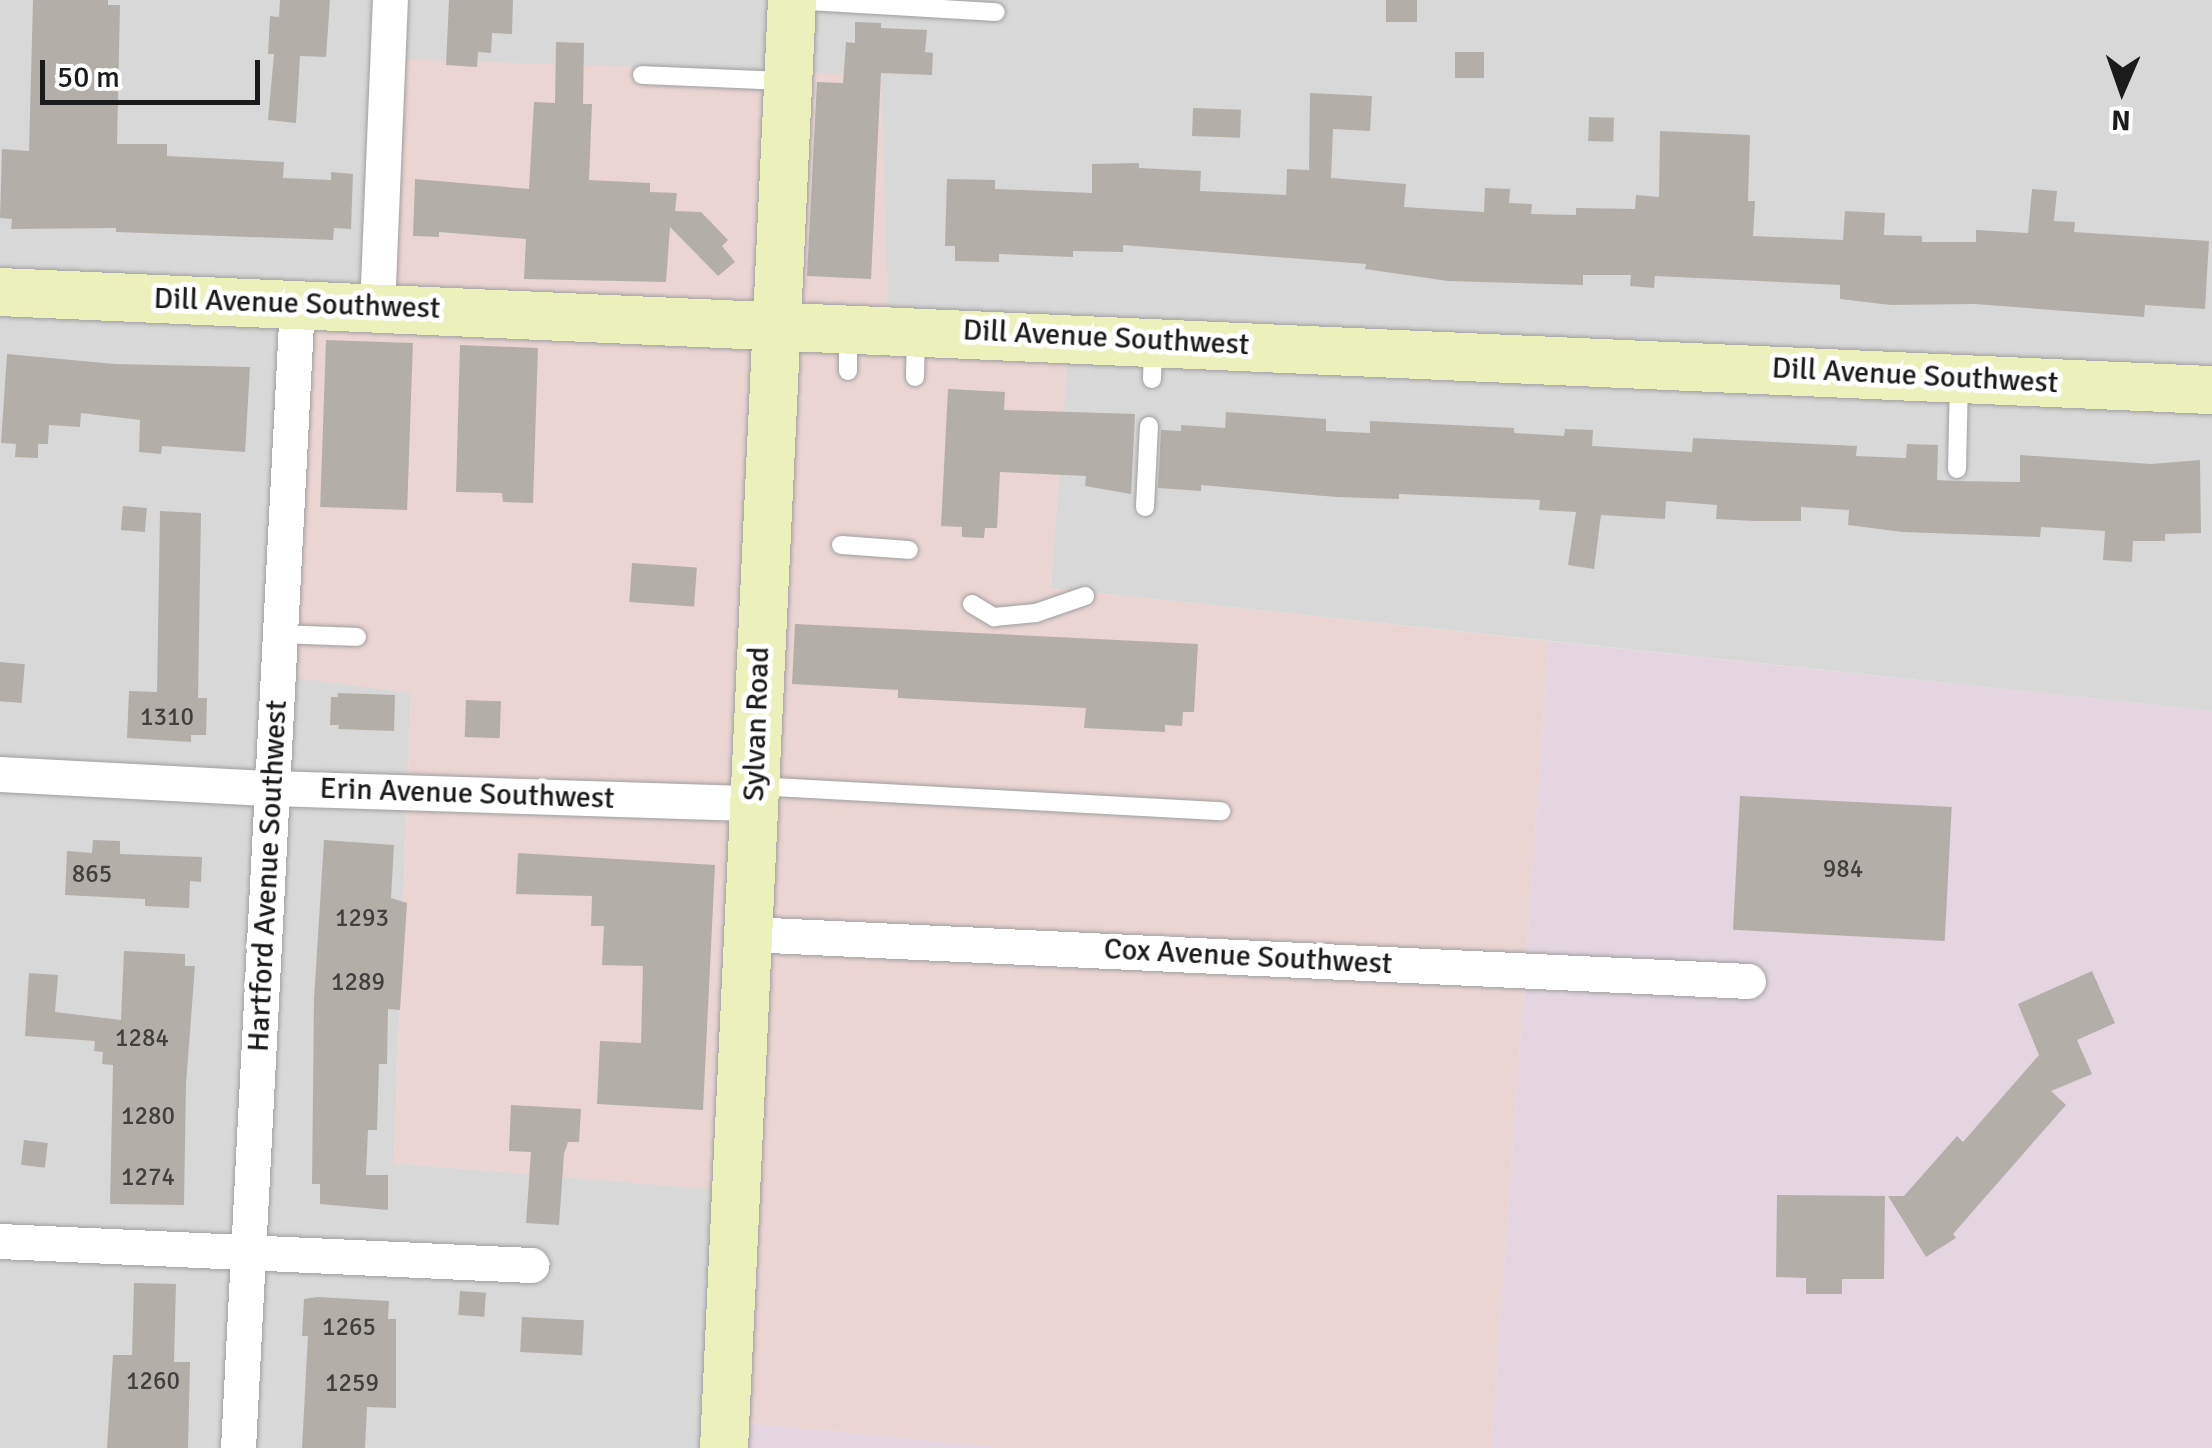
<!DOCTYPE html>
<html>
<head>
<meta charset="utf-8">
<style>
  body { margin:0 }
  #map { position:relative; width:2212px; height:1448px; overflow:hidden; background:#ece9e2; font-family:Signika,sans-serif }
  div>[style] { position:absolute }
  .residential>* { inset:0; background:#d9d8d8 }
  .commercial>* { inset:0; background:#ebd5d3 }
  .industrial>* { inset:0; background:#e4d5e1 }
  .building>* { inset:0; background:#b4aea8; transform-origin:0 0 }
  .roads { filter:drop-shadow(0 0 2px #9f9f9f) drop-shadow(0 0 2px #9f9f9f) }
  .lane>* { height:18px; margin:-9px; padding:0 9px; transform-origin:9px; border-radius:9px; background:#fff }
  .street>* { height:35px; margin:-17.5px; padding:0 17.5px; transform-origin:17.5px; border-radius:17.5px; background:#fff }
  .secondary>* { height:48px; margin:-24px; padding:0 24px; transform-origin:24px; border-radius:24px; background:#ecf1bb }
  span { translate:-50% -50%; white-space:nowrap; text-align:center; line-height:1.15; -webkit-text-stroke:10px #fff; paint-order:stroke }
  .number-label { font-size:25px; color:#41403e }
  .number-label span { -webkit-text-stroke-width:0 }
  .street-label { font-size:30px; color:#1b1b1b }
  .north { position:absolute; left:2072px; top:40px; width:100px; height:100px; -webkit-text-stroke:8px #fff; paint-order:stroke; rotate:182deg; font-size:28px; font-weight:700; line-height:40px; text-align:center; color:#1b1b1b }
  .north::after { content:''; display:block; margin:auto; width:35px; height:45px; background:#1b1b1b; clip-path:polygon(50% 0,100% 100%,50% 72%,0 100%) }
  .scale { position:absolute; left:40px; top:60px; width:220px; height:45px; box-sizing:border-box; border:5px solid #1b1b1b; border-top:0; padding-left:12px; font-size:30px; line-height:35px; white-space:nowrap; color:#1b1b1b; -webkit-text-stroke:8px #fff; paint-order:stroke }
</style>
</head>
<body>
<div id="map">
  <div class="residential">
    <div style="clip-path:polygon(0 0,2212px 0,2212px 711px,1051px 588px,1068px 343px,387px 298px,300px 298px,297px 677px,411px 692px,394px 1163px,723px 1190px,714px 1448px,0 1448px)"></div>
  </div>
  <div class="commercial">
    <div style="clip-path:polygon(397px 59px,881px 75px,889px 332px,1069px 343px,1051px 588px,1549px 641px,1491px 1448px,1007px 1448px,715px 1420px,722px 1190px,394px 1163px,411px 693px,297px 678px,300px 297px,387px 297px)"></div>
  </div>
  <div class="industrial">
    <div style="clip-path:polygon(1549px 641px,2212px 711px,2212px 1448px,1491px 1448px)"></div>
    <div style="clip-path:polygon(715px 1420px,1007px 1448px,714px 1448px)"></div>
  </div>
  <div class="building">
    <div style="clip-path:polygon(33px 0,108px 0,108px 5px,120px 5px,117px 144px,167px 144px,167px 156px,284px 162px,283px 178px,331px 180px,331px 172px,353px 174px,351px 229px,334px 228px,333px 240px,116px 232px,116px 228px,11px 229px,12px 219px,0 218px,2px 149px,29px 151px)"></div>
    <div style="clip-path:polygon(280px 0,330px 0,326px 57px,300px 56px,296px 123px,268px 120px,274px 54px,268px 54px,270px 16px,279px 17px)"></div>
    <div style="clip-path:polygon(449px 0,513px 0,512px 34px,492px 33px,491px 53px,478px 52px,477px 67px,446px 65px)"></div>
    <div style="left:1386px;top:0;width:31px;height:22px"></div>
    <div style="clip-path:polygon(855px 22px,881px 23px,881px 28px,927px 30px,925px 52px,933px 53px,932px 75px,881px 73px,871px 279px,807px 276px,817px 82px,843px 83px,846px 42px,855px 43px)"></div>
    <div style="clip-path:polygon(556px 42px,584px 43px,583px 104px,592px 104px,589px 180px,650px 183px,650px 192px,677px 193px,675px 211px,701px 212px,728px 240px,722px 246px,735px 262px,718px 276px,670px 227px,666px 282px,524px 279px,526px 239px,439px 232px,439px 237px,413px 236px,415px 179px,529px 189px,534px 102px,555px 103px)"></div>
    <div style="left:1455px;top:52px;width:29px;height:26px"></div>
    <div style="clip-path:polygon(1310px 93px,1372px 96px,1370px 131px,1333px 129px,1331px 178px,1406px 184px,1404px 207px,1484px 212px,1485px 188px,1510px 189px,1509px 203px,1532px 204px,1531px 214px,1576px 215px,1576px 208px,1635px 209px,1636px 195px,1659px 197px,1660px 131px,1750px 135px,1748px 201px,1755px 201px,1753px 236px,1843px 240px,1845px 211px,1885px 213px,1884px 235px,1922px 236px,1922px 242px,1976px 242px,1976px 230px,2028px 233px,2032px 189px,2057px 191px,2054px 221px,2075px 222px,2074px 232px,2209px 241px,2205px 309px,2145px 305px,2144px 317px,1975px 304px,1891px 305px,1840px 299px,1840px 285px,1655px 276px,1654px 288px,1630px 286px,1631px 275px,1583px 275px,1583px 285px,1448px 281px,1365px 269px,1366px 264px,1123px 245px,1123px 252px,1073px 251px,1073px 257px,999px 254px,999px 262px,955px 261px,955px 246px,945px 246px,947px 179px,995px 180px,995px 189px,1092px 193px,1092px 164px,1139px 163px,1139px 168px,1201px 171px,1200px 191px,1286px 195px,1287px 169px,1309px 170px)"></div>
    <div style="left:1193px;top:108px;width:48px;height:28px;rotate:2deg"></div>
    <div style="left:1589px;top:117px;width:25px;height:24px;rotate:2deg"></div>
    <div style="left:326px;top:340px;width:87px;height:167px;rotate:2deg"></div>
    <div style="clip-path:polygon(460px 345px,538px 348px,533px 503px,503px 502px,502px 493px,456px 492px)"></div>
    <div style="clip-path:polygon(7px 354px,115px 364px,250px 367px,245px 452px,162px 446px,161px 454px,139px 452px,140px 420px,81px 413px,80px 427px,49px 425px,48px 444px,38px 444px,38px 458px,15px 457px,16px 444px,1px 443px)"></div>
    <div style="clip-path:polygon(948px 389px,1005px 392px,1004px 410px,1135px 414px,1131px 494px,1085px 486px,1086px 476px,1000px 472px,997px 528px,985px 528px,984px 538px,962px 537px,962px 527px,941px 526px)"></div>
    <div style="clip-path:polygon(1226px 412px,1326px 419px,1326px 431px,1370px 433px,1370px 421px,1514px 428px,1514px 433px,1564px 436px,1565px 429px,1593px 430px,1592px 446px,1692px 452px,1693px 438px,1857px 446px,1856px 456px,1906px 458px,1907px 444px,1938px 445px,1937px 480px,1956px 481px,2020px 482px,2020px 455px,2151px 464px,2200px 460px,2201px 533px,2165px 534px,2165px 541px,2133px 541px,2132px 562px,2103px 560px,2105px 531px,2041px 527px,2040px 537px,1903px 532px,1848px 525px,1849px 510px,1801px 507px,1801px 521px,1754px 521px,1716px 519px,1717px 505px,1666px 501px,1665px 519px,1601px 515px,1594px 569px,1568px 565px,1576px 512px,1539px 510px,1540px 500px,1399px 494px,1399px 499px,1336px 497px,1201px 485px,1201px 491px,1158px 488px,1161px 430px,1181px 431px,1181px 425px,1225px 428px)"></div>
    <div style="left:123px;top:506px;width:24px;height:24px;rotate:5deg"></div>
    <div style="clip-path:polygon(160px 511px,201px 513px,198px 698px,207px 698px,206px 735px,191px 735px,191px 742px,127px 738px,129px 691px,157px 692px)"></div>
    <div style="left:632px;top:563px;width:65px;height:39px;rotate:4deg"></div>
    <div style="clip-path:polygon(795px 624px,1198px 644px,1194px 712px,1183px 712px,1182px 726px,1165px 725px,1165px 732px,1084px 728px,1086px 708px,898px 698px,898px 690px,792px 684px)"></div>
    <div style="left:0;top:662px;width:25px;height:39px;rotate:5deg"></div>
    <div style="clip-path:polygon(338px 693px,395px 695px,394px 731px,338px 729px,339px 725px,330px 725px,331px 697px,338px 697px)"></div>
    <div style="left:466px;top:700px;width:35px;height:37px;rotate:2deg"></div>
    <div style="left:1740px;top:796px;width:212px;height:134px;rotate:3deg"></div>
    <div style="clip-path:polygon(93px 840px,120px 841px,120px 854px,202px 857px,201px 882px,190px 881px,189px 908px,145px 906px,145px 899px,65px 895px,67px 851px,92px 853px)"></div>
    <div style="clip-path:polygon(324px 840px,394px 845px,391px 898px,407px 903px,400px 1010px,388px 1009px,387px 1064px,379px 1064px,377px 1130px,368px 1130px,366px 1175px,388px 1175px,388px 1210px,320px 1204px,320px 1184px,312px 1184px,314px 999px)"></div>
    <div style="clip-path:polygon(518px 853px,715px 865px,703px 1110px,597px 1104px,600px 1041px,641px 1043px,643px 966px,602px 965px,604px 926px,591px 926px,592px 896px,516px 894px)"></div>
    <div style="clip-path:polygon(124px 951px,185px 954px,185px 966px,195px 966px,186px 1084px,184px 1205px,110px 1204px,113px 1065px,102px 1064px,103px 1052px,94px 1051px,95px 1041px,25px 1036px,29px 973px,58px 975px,55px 1012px,121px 1020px)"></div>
    <div style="clip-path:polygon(2092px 971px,2115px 1023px,2077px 1040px,2092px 1074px,2051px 1091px,2066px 1105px,1953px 1234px,1956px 1238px,1926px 1257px,1888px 1196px,1904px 1196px,1957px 1136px,1963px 1142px,2039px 1055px,2018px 1004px)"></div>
    <div style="clip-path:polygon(511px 1105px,581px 1109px,579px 1142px,568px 1142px,564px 1154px,559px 1225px,526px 1223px,531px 1152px,509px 1151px)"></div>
    <div style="left:24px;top:1140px;width:24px;height:25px;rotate:7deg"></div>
    <div style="clip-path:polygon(1777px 1195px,1885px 1196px,1884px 1279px,1842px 1279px,1842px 1294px,1806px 1294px,1806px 1278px,1776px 1277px)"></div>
    <div style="clip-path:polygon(134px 1283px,176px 1284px,174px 1362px,190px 1362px,188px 1448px,107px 1448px,113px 1355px,132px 1355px)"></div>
    <div style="left:460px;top:1291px;width:26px;height:24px;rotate:4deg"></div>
    <div style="clip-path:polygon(317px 1297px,389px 1301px,388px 1319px,396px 1319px,396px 1408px,367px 1407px,365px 1448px,302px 1448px,308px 1336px,302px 1336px,304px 1299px)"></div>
    <div style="left:522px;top:1317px;width:62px;height:35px;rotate:3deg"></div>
  </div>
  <div class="roads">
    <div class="lane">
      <div style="left:792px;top:0;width:204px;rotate:3.4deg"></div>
      <div style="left:642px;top:75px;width:145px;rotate:2.4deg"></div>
      <div style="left:848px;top:332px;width:39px;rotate:90deg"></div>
      <div style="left:915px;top:377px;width:44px;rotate:-88.7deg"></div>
      <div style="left:1152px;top:379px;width:33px;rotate:-88deg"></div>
      <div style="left:1957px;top:469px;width:89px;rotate:-88.7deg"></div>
      <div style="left:1145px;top:507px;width:81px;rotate:-87.2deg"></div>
      <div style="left:841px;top:545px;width:68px;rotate:4.2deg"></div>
      <div style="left:972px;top:604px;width:26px;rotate:31deg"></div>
      <div style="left:994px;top:617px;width:42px;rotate:-5.4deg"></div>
      <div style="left:1036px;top:613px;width:52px;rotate:-19.1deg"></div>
      <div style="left:280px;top:634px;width:77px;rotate:2.2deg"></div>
      <div style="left:755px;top:786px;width:467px;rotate:3.1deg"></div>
    </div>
    <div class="street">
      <div style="left:377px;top:308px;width:308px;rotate:-87.6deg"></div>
      <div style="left:0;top:774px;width:271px;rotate:3deg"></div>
      <div style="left:271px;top:788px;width:483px;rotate:1.8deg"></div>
      <div style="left:748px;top:934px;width:1001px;rotate:2.69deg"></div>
      <div style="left:0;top:1241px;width:532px;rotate:2.59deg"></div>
      <div style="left:238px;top:1448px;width:1146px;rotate:-87.05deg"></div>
    </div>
    <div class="secondary">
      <div style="left:0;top:292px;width:2214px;rotate:2.54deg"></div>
      <div style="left:724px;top:1448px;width:1450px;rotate:-87.31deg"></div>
    </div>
  </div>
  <div class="number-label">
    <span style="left:167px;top:717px">1310</span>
    <span style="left:1843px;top:869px">984</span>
    <span style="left:92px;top:874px">865</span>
    <span style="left:362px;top:918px">1293</span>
    <span style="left:358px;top:982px">1289</span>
    <span style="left:142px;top:1038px">1284</span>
    <span style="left:148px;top:1116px">1280</span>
    <span style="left:148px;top:1177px">1274</span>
    <span style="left:349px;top:1327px">1265</span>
    <span style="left:153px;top:1381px">1260</span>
    <span style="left:352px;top:1383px">1259</span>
  </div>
  <div class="street-label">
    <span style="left:297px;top:304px;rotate:2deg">Dill Avenue Southwest</span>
    <span style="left:1106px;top:338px;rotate:3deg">Dill Avenue Southwest</span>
    <span style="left:1915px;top:376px;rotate:3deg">Dill Avenue Southwest</span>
    <span style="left:757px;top:724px;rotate:-88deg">Sylvan Road</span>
    <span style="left:467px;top:794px;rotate:2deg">Erin Avenue Southwest</span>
    <span style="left:268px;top:876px;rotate:-87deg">Hartford Avenue Southwest</span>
    <span style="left:1248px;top:957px;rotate:3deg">Cox Avenue Southwest</span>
  </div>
  <div class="north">N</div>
  <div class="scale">50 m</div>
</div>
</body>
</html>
